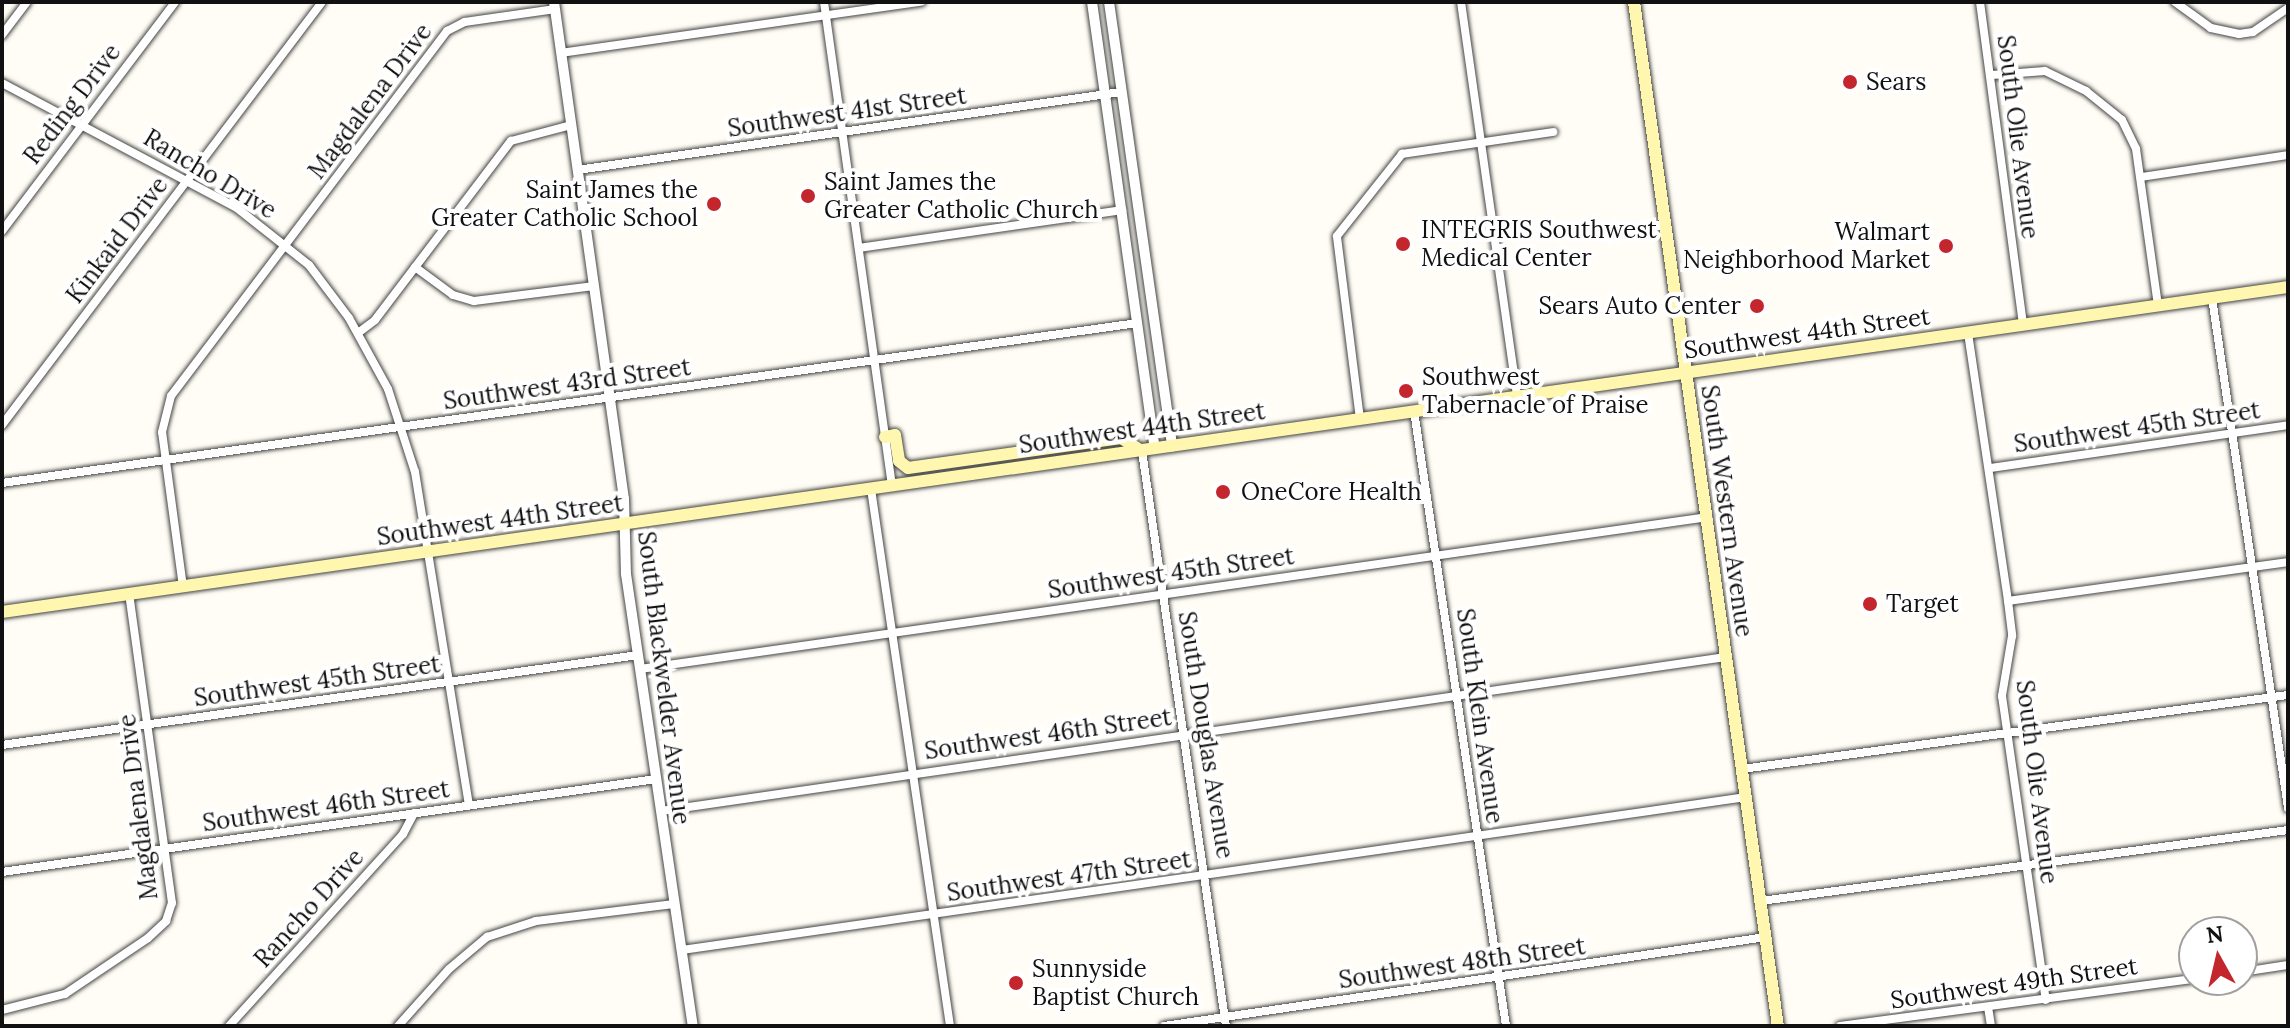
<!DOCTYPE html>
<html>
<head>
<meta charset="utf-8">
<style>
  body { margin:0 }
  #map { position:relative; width:2290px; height:1028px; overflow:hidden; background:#fffdf5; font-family:Lora,serif }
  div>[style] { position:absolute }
  .roads { filter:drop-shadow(0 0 2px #444) drop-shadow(0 0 2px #444) }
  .minor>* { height:8px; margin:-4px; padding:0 4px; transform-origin:4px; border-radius:4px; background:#fff }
  .tertiary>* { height:10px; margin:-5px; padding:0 5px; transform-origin:5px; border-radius:5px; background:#fff }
  .secondary>* { height:12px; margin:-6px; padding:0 6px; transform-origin:6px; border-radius:6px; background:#fff6b0 }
  .dots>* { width:22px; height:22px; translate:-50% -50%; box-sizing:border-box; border:4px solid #fff; border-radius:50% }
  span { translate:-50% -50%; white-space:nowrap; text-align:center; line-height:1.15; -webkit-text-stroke:8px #fff; paint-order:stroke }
  .poi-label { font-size:24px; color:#111 }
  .left { translate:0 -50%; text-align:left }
  .right { translate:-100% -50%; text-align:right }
  .street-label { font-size:24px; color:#111 }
  .frame { position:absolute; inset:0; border:4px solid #111; pointer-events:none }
  .north { position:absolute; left:2178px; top:916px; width:80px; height:80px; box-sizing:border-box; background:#fff; border:2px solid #a0a0a0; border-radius:50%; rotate:352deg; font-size:22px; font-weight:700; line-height:32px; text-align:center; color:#111 }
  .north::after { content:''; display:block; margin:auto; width:28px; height:36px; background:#c4262e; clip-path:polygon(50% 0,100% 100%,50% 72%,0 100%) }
</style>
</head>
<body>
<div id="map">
  <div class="roads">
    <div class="minor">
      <div style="left:824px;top:2px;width:489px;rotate:82deg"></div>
      <div style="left:1461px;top:2px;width:399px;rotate:81.9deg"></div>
      <div style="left:1980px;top:2px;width:326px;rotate:82.4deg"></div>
      <div style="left:2175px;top:2px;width:44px;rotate:35.8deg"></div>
      <div style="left:2211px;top:28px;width:29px;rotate:12deg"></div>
      <div style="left:2239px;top:34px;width:14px;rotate:-8deg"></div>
      <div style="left:2253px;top:32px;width:42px;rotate:-34.4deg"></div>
      <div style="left:2px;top:35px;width:41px;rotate:-52.9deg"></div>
      <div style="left:561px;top:53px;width:364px;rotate:-8.1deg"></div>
      <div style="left:1992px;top:75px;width:53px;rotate:-4.3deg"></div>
      <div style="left:2045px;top:71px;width:46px;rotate:26deg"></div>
      <div style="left:2086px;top:91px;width:46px;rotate:38.9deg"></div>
      <div style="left:2122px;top:120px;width:32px;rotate:64deg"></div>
      <div style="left:2136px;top:149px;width:159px;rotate:82deg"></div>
      <div style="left:2px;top:83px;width:266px;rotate:28deg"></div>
      <div style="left:237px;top:208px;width:92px;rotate:38.4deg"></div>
      <div style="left:309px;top:265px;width:66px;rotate:53deg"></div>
      <div style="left:349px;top:318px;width:81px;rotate:61.2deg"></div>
      <div style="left:388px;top:389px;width:87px;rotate:72deg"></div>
      <div style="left:415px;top:472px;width:337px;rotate:80.8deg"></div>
      <div style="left:577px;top:170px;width:550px;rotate:-8.16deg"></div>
      <div style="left:2141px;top:177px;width:149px;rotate:-8.5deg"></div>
      <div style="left:2px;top:231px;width:287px;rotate:-52.9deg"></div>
      <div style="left:859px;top:248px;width:266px;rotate:-8.2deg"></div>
      <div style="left:415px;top:267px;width:47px;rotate:36.4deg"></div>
      <div style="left:453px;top:295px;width:22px;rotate:16deg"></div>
      <div style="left:474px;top:301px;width:121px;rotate:-7.1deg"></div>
      <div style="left:2212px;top:298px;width:516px;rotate:81.52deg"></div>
      <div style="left:358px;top:333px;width:21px;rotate:-37deg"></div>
      <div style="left:375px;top:320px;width:225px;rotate:-52.8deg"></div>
      <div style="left:511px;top:141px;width:62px;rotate:-14.9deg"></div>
      <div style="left:1968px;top:333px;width:271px;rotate:81.5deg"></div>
      <div style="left:2008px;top:601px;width:35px;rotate:83deg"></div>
      <div style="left:2012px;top:636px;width:61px;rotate:99.5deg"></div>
      <div style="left:2002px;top:696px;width:307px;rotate:81.8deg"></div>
      <div style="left:1414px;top:411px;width:622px;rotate:81.49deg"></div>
      <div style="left:1360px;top:419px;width:184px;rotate:-97.2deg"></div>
      <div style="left:1337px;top:236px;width:105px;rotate:-51.6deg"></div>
      <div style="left:1402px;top:154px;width:153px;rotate:-8.3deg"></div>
      <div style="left:2px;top:425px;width:530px;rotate:-52.89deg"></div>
      <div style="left:1142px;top:451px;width:581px;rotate:81.69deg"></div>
      <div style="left:1991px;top:468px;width:300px;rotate:-8.2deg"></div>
      <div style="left:2px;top:483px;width:1146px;rotate:-8.02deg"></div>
      <div style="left:871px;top:489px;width:543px;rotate:81.63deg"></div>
      <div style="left:183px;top:587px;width:156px;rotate:-97.7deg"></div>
      <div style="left:162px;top:432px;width:37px;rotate:-76deg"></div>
      <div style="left:171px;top:396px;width:458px;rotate:-52.9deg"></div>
      <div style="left:447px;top:31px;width:20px;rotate:-27deg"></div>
      <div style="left:465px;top:22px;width:91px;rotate:-8.2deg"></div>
      <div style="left:2008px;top:601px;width:283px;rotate:-7.9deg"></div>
      <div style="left:640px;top:669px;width:1079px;rotate:-8.1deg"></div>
      <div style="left:2px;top:745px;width:642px;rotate:-8.05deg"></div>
      <div style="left:1742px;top:769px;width:551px;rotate:-7.72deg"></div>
      <div style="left:661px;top:811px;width:1076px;rotate:-8.23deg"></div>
      <div style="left:2px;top:872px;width:661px;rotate:-8.09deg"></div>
      <div style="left:1761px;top:901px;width:532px;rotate:-7.67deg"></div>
      <div style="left:682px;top:950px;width:1075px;rotate:-8.18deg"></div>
      <div style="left:2242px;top:972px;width:47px;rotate:-8.7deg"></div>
      <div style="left:1988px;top:1007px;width:19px;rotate:81deg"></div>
      <div style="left:2px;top:1010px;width:65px;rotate:-14.3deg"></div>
      <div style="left:65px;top:994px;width:100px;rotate:-34deg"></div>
      <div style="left:148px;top:938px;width:25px;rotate:-43deg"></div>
      <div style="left:166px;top:921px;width:19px;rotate:-72deg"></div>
      <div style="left:172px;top:903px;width:311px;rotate:-97.9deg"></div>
      <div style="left:229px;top:1026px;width:259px;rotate:-47.8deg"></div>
      <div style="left:403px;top:834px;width:24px;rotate:-62deg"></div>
      <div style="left:398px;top:1026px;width:76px;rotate:-48.2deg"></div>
      <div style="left:449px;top:969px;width:50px;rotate:-40.1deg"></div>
      <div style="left:487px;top:937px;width:52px;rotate:-18.1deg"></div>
      <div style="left:536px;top:921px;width:139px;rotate:-7deg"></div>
      <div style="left:1164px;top:1026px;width:609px;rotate:-8.41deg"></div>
      <div style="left:1840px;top:1026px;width:357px;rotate:-7.6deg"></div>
    </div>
    <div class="tertiary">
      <div style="left:554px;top:2px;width:502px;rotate:81.98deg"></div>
      <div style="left:624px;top:499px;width:75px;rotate:88.5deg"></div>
      <div style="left:626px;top:574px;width:457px;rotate:81.6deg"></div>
      <div style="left:1092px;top:2px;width:451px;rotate:82deg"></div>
      <div style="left:1109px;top:2px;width:449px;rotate:81.9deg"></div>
    </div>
    <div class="secondary">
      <div style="left:1634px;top:2px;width:1034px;rotate:82deg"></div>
      <div style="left:885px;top:437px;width:10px;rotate:-11deg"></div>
      <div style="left:895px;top:435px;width:26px;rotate:81deg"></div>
      <div style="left:899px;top:461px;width:11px;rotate:38deg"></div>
      <div style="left:908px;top:468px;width:215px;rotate:-8deg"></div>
      <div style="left:1121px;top:438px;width:25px;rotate:32deg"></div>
      <div style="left:2px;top:612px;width:2309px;rotate:-8.09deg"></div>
    </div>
  </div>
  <div class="dots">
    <div style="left:1850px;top:82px;background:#c4262e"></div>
    <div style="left:808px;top:196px;background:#c4262e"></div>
    <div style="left:714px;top:204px;background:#c4262e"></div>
    <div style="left:1403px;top:244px;background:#c4262e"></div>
    <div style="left:1946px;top:246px;background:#c4262e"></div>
    <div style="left:1757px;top:306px;background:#c4262e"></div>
    <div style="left:1406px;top:391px;background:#c4262e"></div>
    <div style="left:1223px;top:492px;background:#c4262e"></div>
    <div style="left:1870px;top:604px;background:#c4262e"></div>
    <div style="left:1016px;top:983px;background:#c4262e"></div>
  </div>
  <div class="poi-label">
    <span class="left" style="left:1866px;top:82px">Sears</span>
    <span class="left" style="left:824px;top:196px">Saint James the<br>Greater Catholic Church</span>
    <span class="right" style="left:698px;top:204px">Saint James the<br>Greater Catholic School</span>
    <span class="left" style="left:1421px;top:244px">INTEGRIS Southwest<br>Medical Center</span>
    <span class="right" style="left:1930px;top:246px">Walmart<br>Neighborhood Market</span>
    <span class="right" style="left:1741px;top:306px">Sears Auto Center</span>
    <span class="left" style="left:1422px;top:391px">Southwest<br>Tabernacle of Praise</span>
    <span class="left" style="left:1241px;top:492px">OneCore Health</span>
    <span class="left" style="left:1886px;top:604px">Target</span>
    <span class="left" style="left:1032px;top:983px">Sunnyside<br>Baptist Church</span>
  </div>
  <div class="street-label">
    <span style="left:370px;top:101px;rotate:-53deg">Magdalena Drive</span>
    <span style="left:72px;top:104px;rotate:-53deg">Reding Drive</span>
    <span style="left:847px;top:112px;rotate:-8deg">Southwest 41st Street</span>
    <span style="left:2018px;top:137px;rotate:83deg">South Olie Avenue</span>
    <span style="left:210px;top:174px;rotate:31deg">Rancho Drive</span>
    <span style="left:117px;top:240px;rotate:-53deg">Kinkaid Drive</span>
    <span style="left:1807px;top:333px;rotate:-8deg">Southwest 44th Street</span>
    <span style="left:567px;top:384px;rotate:-8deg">Southwest 43rd Street</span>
    <span style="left:2137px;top:427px;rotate:-8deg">Southwest 45th Street</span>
    <span style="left:1142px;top:428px;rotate:-8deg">Southwest 44th Street</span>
    <span style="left:1727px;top:511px;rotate:82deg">South Western Avenue</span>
    <span style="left:500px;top:520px;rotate:-8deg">Southwest 44th Street</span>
    <span style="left:1171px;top:573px;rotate:-8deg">Southwest 45th Street</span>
    <span style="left:664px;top:678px;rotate:83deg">South Blackwelder Avenue</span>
    <span style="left:317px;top:681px;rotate:-8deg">Southwest 45th Street</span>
    <span style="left:1480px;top:716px;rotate:82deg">South Klein Avenue</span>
    <span style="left:1048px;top:734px;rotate:-8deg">Southwest 46th Street</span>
    <span style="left:1206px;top:735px;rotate:81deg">South Douglas Avenue</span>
    <span style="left:2037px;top:782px;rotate:83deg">South Olie Avenue</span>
    <span style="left:326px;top:806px;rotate:-8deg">Southwest 46th Street</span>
    <span style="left:138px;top:807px;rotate:-97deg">Magdalena Drive</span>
    <span style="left:1069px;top:876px;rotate:-8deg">Southwest 47th Street</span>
    <span style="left:309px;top:908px;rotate:-48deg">Rancho Drive</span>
    <span style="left:1462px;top:963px;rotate:-8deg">Southwest 48th Street</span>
    <span style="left:2014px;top:983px;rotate:-8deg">Southwest 49th Street</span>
  </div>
  <div class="frame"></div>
  <div class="north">N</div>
</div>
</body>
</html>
